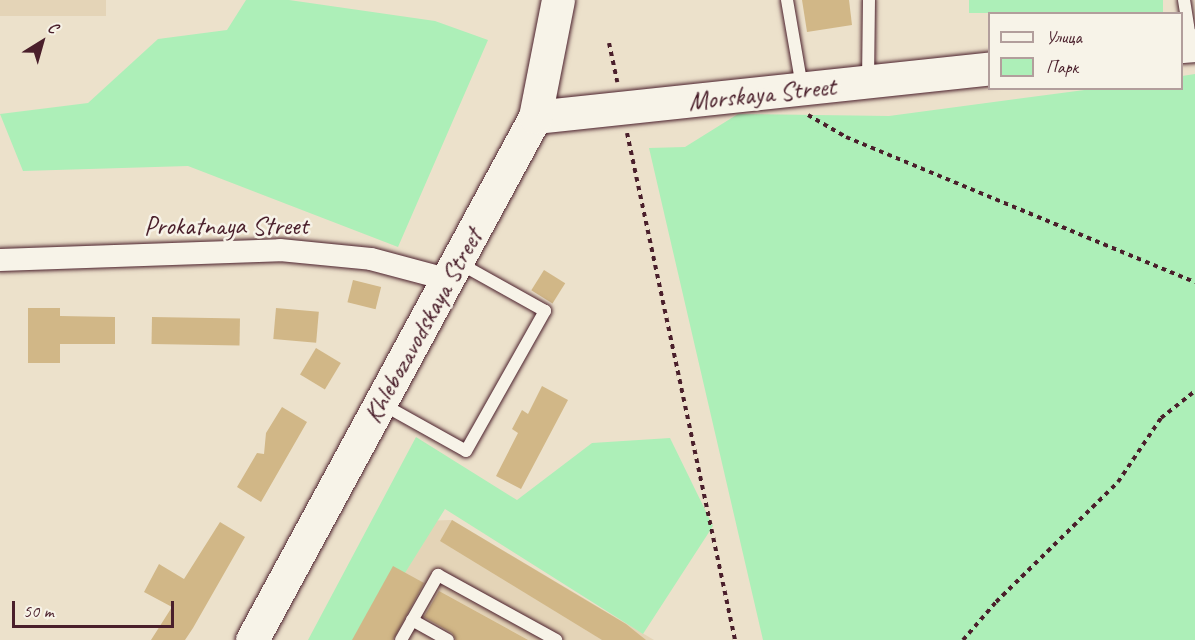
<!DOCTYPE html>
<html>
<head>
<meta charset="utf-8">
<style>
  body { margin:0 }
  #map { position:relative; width:1195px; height:640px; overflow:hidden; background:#ece1cb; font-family:Caveat,sans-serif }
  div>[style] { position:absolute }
  .built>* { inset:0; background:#e4d4b7; transform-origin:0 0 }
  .green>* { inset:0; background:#adefb8; transform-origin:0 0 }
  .building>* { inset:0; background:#d1b787; transform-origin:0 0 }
  .path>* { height:4px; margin-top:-2px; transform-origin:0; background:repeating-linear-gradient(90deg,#4a1f2b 0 4.5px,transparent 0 9px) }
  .roads { filter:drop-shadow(0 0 2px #4a1f2b) drop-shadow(0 0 2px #4a1f2b) }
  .lane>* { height:12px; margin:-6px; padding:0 6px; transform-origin:6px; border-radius:6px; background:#f7f3e8 }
  .street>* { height:22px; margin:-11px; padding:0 11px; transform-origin:11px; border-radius:11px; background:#f7f3e8 }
  .secondary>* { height:33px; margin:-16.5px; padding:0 16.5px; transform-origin:16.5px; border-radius:16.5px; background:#f7f3e8 }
  .primary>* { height:33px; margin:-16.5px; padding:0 16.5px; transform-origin:16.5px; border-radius:16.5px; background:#f7f3e8 }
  span { translate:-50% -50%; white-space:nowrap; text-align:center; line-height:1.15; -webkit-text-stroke:5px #f7f3e8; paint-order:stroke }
  .street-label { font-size:26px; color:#4a1f2b }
  .legend { position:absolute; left:988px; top:12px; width:195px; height:78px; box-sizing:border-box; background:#f7f3e8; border:2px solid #b29e9c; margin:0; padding:8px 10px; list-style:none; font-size:18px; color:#4a1f2b }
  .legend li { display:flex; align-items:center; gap:12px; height:30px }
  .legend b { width:30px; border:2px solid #b29e9c }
  .north { position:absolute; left:12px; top:12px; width:60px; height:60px; -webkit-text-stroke:4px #f7f3e8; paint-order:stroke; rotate:37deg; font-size:16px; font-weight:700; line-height:24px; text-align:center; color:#4a1f2b }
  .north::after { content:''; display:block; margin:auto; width:21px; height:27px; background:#4a1f2b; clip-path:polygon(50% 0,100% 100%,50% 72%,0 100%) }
  .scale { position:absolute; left:12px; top:601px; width:162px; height:27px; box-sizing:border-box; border:3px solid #4a1f2b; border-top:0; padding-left:8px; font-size:18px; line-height:21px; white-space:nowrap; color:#4a1f2b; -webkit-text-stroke:4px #f7f3e8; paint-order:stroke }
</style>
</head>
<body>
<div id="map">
  <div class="built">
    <div style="left:0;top:0;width:106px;height:16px"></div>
    <div style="clip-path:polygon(452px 520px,654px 640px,352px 640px,419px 521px)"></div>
  </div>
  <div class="green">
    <div style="clip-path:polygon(246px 0,289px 0,435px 21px,488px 40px,398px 247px,188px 166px,23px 171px,0 114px,88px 103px,158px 39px,227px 30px)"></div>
    <div style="left:969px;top:0;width:194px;height:13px"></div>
    <div style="clip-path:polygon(1195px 74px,1195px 640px,763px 640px,649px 148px,685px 147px,738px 114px,889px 116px,1092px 89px,1182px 88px,1182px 76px)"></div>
    <div style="clip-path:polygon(416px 437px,517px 500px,592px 443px,670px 438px,713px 526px,643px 634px,445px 509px,363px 640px,308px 640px)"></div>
  </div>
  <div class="building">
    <div style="clip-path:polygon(802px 0,849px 0,852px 25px,807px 32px)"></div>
    <div style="left:544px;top:270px;width:25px;height:24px;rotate:32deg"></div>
    <div style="left:353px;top:280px;width:29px;height:23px;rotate:14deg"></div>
    <div style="clip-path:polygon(28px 308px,60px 308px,60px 316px,115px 317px,115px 344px,60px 344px,60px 363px,28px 363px)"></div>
    <div style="left:276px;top:308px;width:43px;height:31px;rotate:5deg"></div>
    <div style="left:152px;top:317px;width:88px;height:27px;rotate:1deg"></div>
    <div style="left:316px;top:348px;width:29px;height:31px;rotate:31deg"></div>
    <div style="clip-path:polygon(542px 386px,568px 400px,521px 489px,496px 476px,518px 433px,512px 429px,522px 410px,528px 414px)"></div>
    <div style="clip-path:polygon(282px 407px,307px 422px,261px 502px,237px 487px,257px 453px,264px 454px,266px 433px)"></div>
    <div style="clip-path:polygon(452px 520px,626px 624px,646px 640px,602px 640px,440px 541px)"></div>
    <div style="clip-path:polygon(220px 522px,245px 537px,193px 628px,185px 640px,151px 640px,172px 607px,144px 592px,159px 564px,184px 579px)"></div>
    <div style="clip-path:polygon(393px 566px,424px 583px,393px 640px,352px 640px)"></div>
    <div style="clip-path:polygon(439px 591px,528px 640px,456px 640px,452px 633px,424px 617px)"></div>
  </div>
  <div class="path">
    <div style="left:609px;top:43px;width:40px;rotate:78deg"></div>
    <div style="left:808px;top:115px;width:44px;rotate:30.1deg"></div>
    <div style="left:846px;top:137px;width:378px;rotate:22.6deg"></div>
    <div style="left:627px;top:133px;width:518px;rotate:77.97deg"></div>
    <div style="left:963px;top:640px;width:50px;rotate:-49deg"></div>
    <div style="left:996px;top:602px;width:171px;rotate:-44.5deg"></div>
    <div style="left:1118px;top:482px;width:77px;rotate:-56.1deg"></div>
    <div style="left:1161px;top:418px;width:43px;rotate:-38.5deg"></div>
  </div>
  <div class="roads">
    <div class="lane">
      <div style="left:787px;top:0;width:88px;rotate:80.2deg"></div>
      <div style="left:1184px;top:0;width:45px;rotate:81deg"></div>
      <div style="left:868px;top:81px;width:81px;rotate:-89.3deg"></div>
      <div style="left:382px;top:404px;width:96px;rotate:29.2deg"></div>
      <div style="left:466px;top:451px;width:161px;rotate:-60.6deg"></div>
      <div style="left:545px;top:311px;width:98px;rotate:-150.8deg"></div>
      <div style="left:412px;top:620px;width:41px;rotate:29.1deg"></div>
      <div style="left:401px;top:640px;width:75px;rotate:-60.4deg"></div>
      <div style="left:438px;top:575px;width:135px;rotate:28.8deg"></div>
    </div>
    <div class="street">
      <div style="left:0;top:260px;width:280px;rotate:-2deg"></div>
      <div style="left:280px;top:250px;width:91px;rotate:5.6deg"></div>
      <div style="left:371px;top:259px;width:82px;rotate:14.9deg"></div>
    </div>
    <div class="secondary">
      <div style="left:1182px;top:46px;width:13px;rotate:-4deg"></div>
      <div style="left:535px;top:117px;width:458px;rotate:-6.1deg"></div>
    </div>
    <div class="primary">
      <div style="left:252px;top:640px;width:595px;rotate:-61.58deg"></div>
      <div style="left:535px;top:117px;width:119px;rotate:-78.9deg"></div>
    </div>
  </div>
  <div class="street-label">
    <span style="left:762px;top:94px;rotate:-6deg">Morskaya Street</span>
    <span style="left:226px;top:226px">Prokatnaya Street</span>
    <span style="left:423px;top:326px;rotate:-61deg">Khlebozavodskaya Street</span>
  </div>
  <ul class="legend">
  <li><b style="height:8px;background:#f7f3e8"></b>Улица</li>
  <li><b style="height:16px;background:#adefb8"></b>Парк</li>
  </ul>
  <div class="north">С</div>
  <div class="scale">50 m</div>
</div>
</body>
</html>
